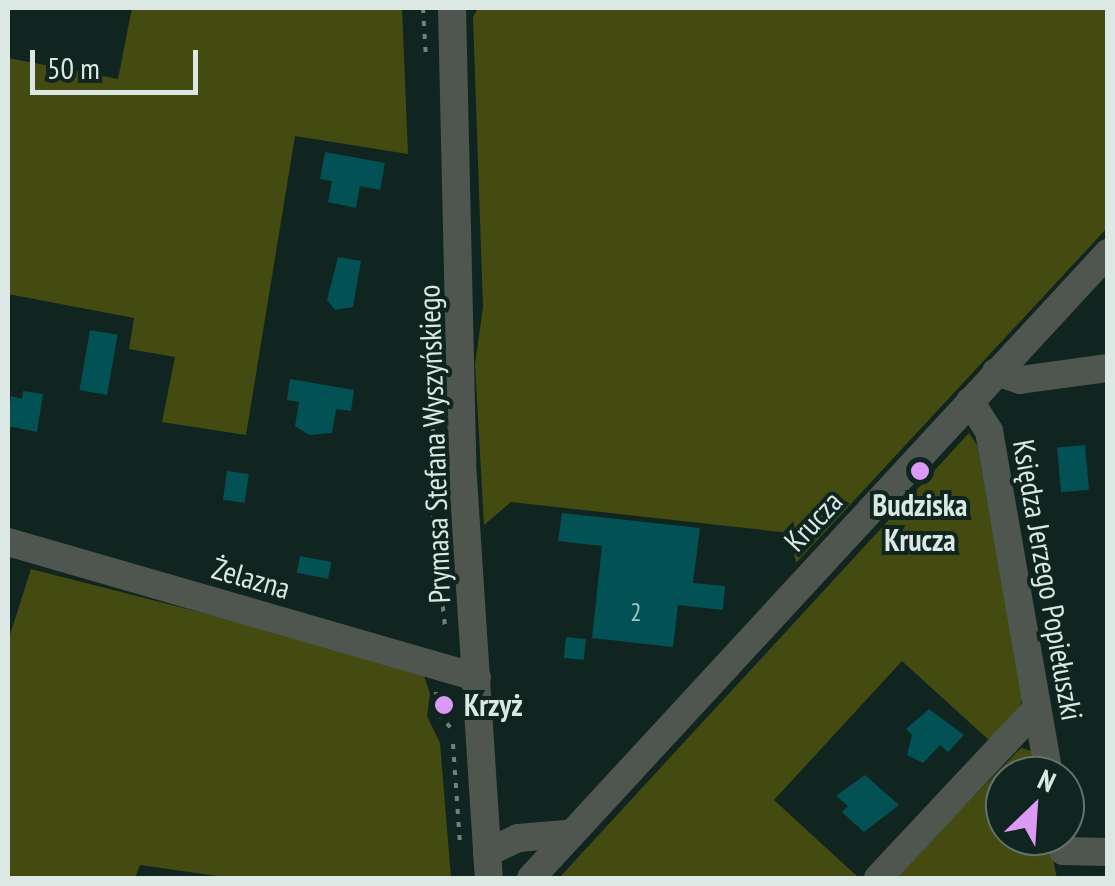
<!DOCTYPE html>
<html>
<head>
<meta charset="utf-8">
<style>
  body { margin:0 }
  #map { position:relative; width:1115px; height:886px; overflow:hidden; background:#10251f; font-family:"PT Sans Narrow",sans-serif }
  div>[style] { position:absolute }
  .green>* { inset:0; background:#444b11 }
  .building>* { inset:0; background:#025155; transform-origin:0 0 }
  .path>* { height:4px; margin-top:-2px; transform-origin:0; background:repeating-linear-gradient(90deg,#71827d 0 5px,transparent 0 13px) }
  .minor>* { height:28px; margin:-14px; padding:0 14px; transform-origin:14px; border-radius:14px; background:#4f564f }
  .dots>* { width:28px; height:28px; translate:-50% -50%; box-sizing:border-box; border:5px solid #10251f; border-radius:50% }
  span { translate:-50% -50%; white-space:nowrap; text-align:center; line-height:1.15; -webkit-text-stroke:8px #10251f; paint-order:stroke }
  .number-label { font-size:25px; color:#a5c2c0 }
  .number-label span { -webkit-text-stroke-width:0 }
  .street-label { font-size:30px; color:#dbe8e4 }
  .poi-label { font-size:30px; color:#dbe8e4; font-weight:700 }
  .left { translate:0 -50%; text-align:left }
  .frame { position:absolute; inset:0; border:10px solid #dbe8e4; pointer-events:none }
  .north { position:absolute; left:985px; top:756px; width:100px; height:100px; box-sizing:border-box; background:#10251f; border:2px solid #61736e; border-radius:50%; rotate:25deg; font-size:28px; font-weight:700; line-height:40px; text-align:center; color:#dbe8e4 }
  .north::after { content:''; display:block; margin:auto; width:35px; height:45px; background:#da9af6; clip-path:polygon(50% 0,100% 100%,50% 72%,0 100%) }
  .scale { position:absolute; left:30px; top:50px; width:168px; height:45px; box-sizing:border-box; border:5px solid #dbe8e4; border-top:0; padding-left:12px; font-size:30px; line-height:35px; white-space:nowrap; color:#dbe8e4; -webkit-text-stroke:8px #10251f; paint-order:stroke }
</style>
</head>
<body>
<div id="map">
  <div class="green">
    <div style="clip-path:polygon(132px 8px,402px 8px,408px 154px,295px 136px,246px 435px,162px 422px,175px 357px,129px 349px,134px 318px,8px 294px,8px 58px,118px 79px)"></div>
    <div style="clip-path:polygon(478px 8px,1107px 8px,1107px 228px,796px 563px,790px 533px,511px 502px,484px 525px,475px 364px,483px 307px,473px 17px)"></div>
    <div style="clip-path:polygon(969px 433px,977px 445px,1023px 695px,1019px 711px,991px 742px,902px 661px,774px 800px,859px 878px,559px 878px)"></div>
    <div style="clip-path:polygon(31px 569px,422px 669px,430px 694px,427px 716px,440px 743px,451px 878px,231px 878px,140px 865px,135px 878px,8px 878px,8px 641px)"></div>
    <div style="clip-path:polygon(1021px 748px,1031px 751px,1036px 776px,1005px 776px,1005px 836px,1048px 836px,1057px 878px,894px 878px)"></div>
  </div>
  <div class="building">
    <div style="clip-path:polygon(325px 152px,385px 163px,380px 190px,360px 186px,356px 208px,328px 202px,332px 181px,320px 179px)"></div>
    <div style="clip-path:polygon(338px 257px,361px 261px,353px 307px,335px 310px,327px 300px)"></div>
    <div style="left:90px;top:330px;width:28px;height:61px;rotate:10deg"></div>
    <div style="clip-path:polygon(290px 379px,354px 390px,351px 411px,336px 409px,332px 433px,309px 435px,295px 426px,299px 402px,287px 400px)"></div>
    <div style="clip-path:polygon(23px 391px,43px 394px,37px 432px,8px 426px,11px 396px,22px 399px)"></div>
    <div style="left:1085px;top:445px;width:45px;height:28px;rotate:85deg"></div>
    <div style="left:227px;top:471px;width:22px;height:29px;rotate:8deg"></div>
    <div style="clip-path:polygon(562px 513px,700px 528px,693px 583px,725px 586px,723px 610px,678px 605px,673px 647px,592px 638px,602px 546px,558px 541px)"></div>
    <div style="left:300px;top:556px;width:32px;height:17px;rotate:11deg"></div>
    <div style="left:566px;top:637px;width:20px;height:21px;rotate:6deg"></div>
    <div style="clip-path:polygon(929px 709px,964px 735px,948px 752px,940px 745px,923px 763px,907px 755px,912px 735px,906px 729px)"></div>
    <div style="clip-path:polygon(865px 775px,899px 805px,864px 832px,842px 812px,848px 806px,836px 796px)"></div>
  </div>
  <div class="path">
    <div style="left:423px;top:8px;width:50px;rotate:86.6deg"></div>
    <div style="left:433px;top:377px;width:139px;rotate:90deg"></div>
    <div style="left:433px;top:516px;width:112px;rotate:83.8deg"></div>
    <div style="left:436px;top:692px;width:22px;rotate:85deg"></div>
    <div style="left:438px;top:714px;width:23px;rotate:47deg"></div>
    <div style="left:453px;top:744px;width:100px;rotate:86deg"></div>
  </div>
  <div class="minor">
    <div style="left:452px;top:8px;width:455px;rotate:88.7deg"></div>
    <div style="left:462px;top:463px;width:416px;rotate:86.3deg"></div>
    <div style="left:996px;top:372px;width:25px;rotate:18deg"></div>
    <div style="left:1020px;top:380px;width:89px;rotate:-7.8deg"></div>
    <div style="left:970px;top:401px;width:36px;rotate:58deg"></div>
    <div style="left:989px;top:431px;width:350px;rotate:80.1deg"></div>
    <div style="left:8px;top:542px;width:488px;rotate:16.1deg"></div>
    <div style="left:1063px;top:851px;width:45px;rotate:1.3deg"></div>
    <div style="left:487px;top:853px;width:34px;rotate:-26deg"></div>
    <div style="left:518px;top:838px;width:48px;rotate:-4.8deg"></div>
    <div style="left:531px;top:878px;width:851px;rotate:-47.29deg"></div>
    <div style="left:878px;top:878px;width:233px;rotate:-46.9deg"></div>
  </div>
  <div class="dots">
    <div style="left:920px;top:471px;background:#da9af6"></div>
    <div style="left:444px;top:705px;background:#da9af6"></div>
  </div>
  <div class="number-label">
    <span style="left:636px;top:612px">2</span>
  </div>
  <div class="street-label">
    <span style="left:434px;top:444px;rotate:-92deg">Prymasa Stefana Wyszyńskiego</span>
    <span style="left:813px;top:521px;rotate:-47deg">Krucza</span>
    <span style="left:251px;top:578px;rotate:16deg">Żelazna</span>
    <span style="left:1048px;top:580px;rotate:80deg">Księdza Jerzego Popiełuszki</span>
  </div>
  <div class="poi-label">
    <span style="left:920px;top:522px">Budziska<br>Krucza</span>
    <span class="left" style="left:464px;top:705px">Krzyż</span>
  </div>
  <div class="frame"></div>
  <div class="north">N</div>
  <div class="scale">50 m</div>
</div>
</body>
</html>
